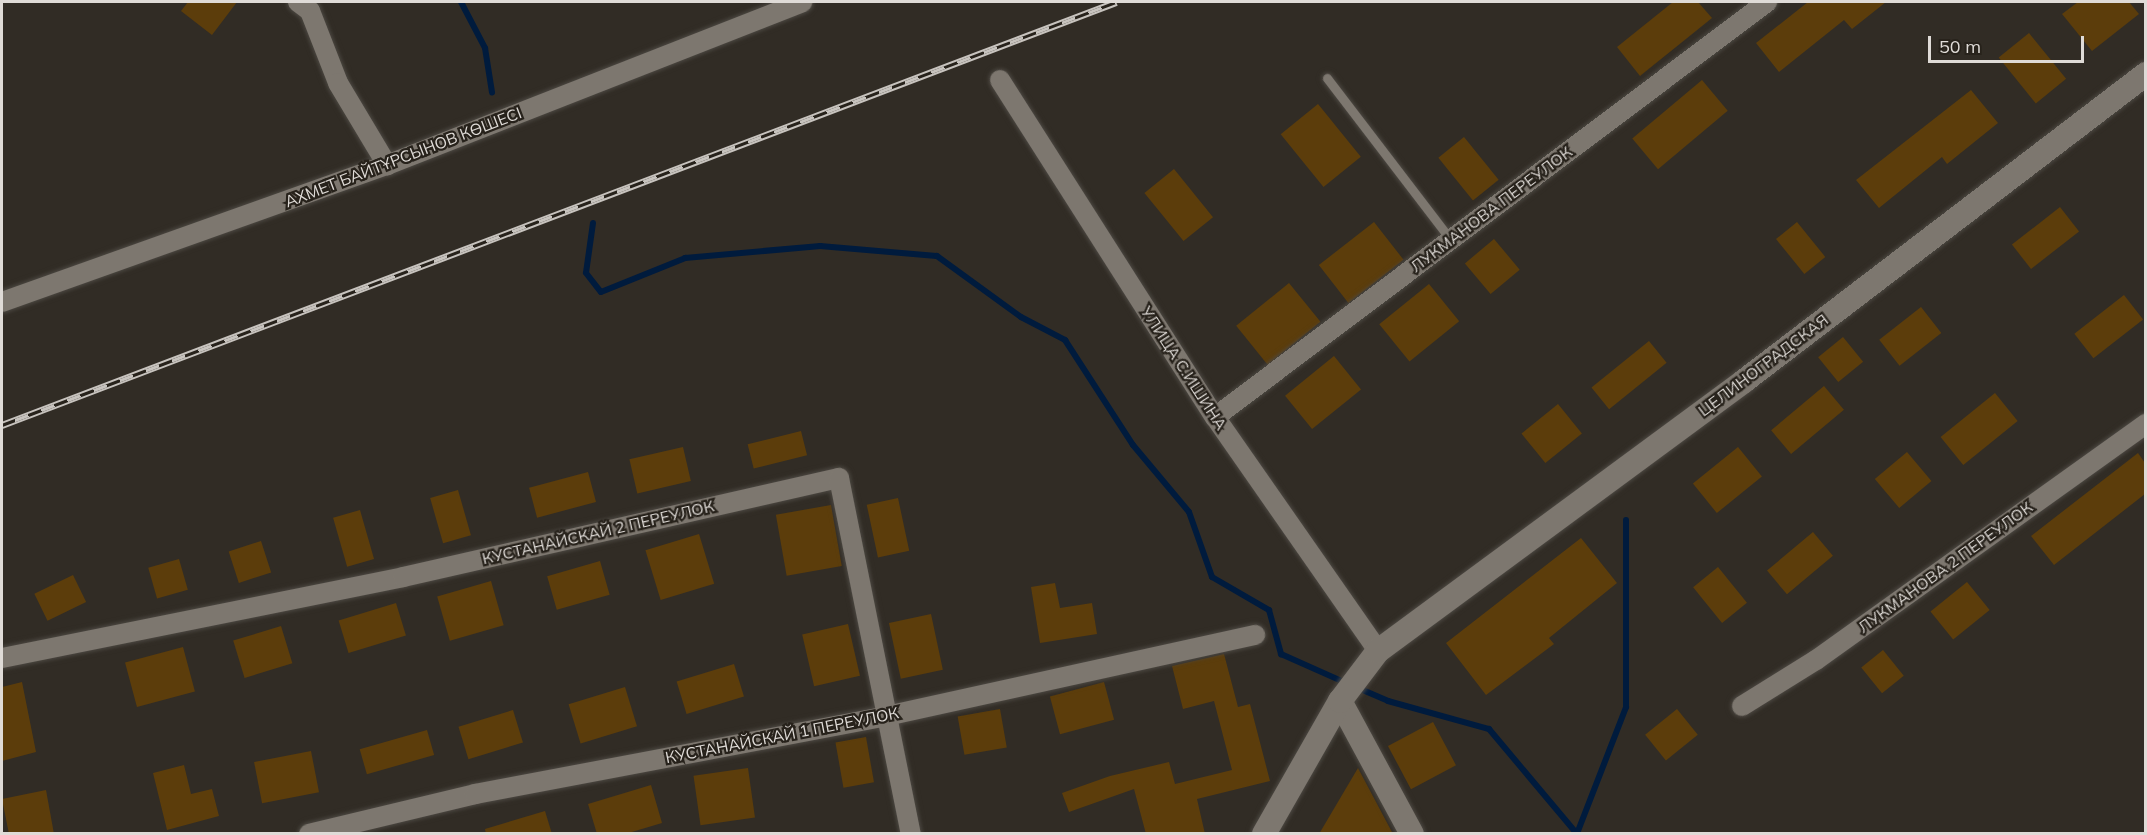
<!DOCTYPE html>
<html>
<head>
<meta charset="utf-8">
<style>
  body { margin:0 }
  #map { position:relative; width:2147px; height:835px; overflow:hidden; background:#312c25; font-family:Mulish,sans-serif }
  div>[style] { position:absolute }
  .stream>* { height:6px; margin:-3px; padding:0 3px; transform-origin:3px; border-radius:3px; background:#001b3d }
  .building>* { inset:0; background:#5c3d0b; transform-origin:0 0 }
  .roads { filter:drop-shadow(0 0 2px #4c4842) drop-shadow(0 0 2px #4c4842) }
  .service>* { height:9px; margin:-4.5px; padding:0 4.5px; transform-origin:4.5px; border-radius:4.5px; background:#7d776f }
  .minor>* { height:20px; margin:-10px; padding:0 10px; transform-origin:10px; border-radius:10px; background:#7d776f }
  .tertiary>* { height:24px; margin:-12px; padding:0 12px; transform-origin:12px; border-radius:12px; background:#7d776f }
  .rail>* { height:7px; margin-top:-3.5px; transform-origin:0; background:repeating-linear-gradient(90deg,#27221b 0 14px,#c7c3be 0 28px); box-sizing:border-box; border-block:2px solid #c7c3be }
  span { translate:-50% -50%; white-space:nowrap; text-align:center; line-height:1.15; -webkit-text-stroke:4.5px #27221b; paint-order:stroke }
  .street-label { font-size:16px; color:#dfdbd7 }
  .frame { position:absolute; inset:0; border:3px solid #dfdbd7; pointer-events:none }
  .scale { position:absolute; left:1928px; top:36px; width:156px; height:27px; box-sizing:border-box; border:3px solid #dfdbd7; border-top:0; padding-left:8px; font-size:18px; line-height:21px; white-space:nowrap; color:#dfdbd7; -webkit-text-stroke:4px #27221b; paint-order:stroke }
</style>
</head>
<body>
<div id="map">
  <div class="stream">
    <div style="left:461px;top:2px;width:52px;rotate:62.4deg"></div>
    <div style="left:485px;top:48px;width:45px;rotate:81deg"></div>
    <div style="left:593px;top:223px;width:50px;rotate:98deg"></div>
    <div style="left:586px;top:273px;width:24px;rotate:52deg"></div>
    <div style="left:601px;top:292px;width:91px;rotate:-22deg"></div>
    <div style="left:685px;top:258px;width:136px;rotate:-5.1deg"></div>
    <div style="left:820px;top:246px;width:117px;rotate:4.9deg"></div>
    <div style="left:937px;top:256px;width:104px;rotate:36deg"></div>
    <div style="left:1021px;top:317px;width:50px;rotate:27.6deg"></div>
    <div style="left:1065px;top:340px;width:125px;rotate:57.1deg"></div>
    <div style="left:1133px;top:445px;width:87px;rotate:50.1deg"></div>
    <div style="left:1189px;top:512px;width:69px;rotate:70.5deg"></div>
    <div style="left:1212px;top:577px;width:66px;rotate:30.1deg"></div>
    <div style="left:1269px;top:610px;width:46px;rotate:74.7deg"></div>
    <div style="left:1281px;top:654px;width:71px;rotate:24deg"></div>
    <div style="left:1358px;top:688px;width:33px;rotate:23deg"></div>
    <div style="left:1388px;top:701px;width:105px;rotate:15.5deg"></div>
    <div style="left:1489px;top:729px;width:137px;rotate:50deg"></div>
    <div style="left:1578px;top:831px;width:133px;rotate:-68.8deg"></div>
    <div style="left:1626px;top:707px;width:187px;rotate:-90deg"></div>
  </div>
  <div class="building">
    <div style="clip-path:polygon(188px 2px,237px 2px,212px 35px,181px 11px)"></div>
    <div style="clip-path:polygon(1673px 2px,1698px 2px,1712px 18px,1640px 76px,1617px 47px)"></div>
    <div style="clip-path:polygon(1808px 2px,1886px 2px,1852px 29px,1844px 20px,1779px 72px,1756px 43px)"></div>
    <div style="clip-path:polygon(2078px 2px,2129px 2px,2139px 14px,2092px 51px,2062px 14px)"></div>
    <div style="left:2029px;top:33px;width:59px;height:39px;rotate:51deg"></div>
    <div style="left:1702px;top:80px;width:40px;height:91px;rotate:50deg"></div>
    <div style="clip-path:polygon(1971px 90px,1998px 123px,1947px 164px,1942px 157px,1879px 208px,1856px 180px)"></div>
    <div style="left:1318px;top:104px;width:68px;height:48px;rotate:51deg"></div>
    <div style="left:1464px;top:137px;width:55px;height:33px;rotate:51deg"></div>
    <div style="left:1174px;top:169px;width:62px;height:38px;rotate:51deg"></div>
    <div style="left:2060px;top:207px;width:31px;height:61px;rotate:52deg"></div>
    <div style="left:1374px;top:222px;width:48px;height:70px;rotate:52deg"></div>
    <div style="left:1797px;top:222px;width:45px;height:27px;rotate:51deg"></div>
    <div style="left:1494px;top:239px;width:40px;height:38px;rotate:50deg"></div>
    <div style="left:1289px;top:283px;width:50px;height:68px;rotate:51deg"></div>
    <div style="left:1429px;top:284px;width:48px;height:64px;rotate:51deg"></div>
    <div style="left:2124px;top:295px;width:31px;height:63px;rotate:52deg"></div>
    <div style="left:1921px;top:307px;width:33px;height:53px;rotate:52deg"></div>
    <div style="left:1843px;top:337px;width:32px;height:32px;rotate:51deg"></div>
    <div style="left:1649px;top:341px;width:28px;height:74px;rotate:51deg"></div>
    <div style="left:1334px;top:356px;width:43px;height:63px;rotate:51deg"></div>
    <div style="left:1824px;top:386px;width:31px;height:69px;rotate:50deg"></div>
    <div style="left:1995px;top:393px;width:36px;height:70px;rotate:51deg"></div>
    <div style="left:1558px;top:404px;width:38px;height:47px;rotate:51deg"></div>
    <div style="left:801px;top:431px;width:25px;height:55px;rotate:76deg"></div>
    <div style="left:683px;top:447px;width:35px;height:55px;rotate:77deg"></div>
    <div style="left:1738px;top:447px;width:38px;height:58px;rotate:51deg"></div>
    <div style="left:1907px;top:452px;width:38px;height:42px;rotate:50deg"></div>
    <div style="clip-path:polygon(2138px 453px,2145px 463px,2145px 494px,2054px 565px,2031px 536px)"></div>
    <div style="left:588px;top:472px;width:31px;height:61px;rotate:75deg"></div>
    <div style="left:458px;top:490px;width:47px;height:29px;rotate:74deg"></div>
    <div style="left:898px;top:498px;width:54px;height:32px;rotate:78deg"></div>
    <div style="left:831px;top:505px;width:62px;height:56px;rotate:80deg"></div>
    <div style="left:360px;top:510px;width:51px;height:28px;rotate:74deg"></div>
    <div style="left:1813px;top:532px;width:31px;height:60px;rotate:50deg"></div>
    <div style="left:699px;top:534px;width:52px;height:56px;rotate:73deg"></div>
    <div style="clip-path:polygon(1581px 538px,1617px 583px,1549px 638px,1554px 644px,1486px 695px,1446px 643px)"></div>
    <div style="left:261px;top:541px;width:33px;height:34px;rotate:72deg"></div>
    <div style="left:179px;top:559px;width:32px;height:32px;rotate:74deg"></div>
    <div style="left:600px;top:561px;width:35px;height:55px;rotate:74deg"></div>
    <div style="left:1718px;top:567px;width:46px;height:32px;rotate:51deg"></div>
    <div style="left:73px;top:575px;width:30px;height:43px;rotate:64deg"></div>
    <div style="left:491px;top:581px;width:46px;height:56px;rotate:74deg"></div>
    <div style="left:1967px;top:582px;width:36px;height:47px;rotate:51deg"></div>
    <div style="clip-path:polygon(1055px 583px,1060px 608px,1092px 603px,1097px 634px,1040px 643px,1031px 587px)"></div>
    <div style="left:396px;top:603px;width:34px;height:60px;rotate:73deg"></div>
    <div style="left:931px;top:614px;width:57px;height:43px;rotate:78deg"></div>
    <div style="left:848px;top:624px;width:53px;height:47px;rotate:77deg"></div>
    <div style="left:281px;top:626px;width:39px;height:50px;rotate:73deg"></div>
    <div style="left:183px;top:647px;width:46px;height:60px;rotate:75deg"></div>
    <div style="left:1883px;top:650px;width:33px;height:28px;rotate:51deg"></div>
    <div style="clip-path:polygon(1224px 654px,1238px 707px,1250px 704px,1270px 781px,1197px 799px,1205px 834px,1146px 834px,1134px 789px,1069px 812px,1062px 793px,1110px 776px,1169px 762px,1175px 784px,1232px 770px,1214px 701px,1183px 709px,1172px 666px)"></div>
    <div style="left:734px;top:664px;width:34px;height:60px;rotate:73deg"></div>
    <div style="clip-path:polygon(22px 682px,36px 752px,2px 761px,2px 687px)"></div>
    <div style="left:1104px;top:682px;width:39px;height:56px;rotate:75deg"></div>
    <div style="left:625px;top:687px;width:41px;height:59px;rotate:73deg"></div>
    <div style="left:1000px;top:709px;width:39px;height:43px;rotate:80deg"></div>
    <div style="left:1677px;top:709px;width:33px;height:41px;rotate:51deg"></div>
    <div style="left:513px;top:710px;width:34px;height:57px;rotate:73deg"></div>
    <div style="left:1433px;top:722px;width:49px;height:51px;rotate:62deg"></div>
    <div style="left:427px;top:730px;width:26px;height:70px;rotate:74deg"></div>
    <div style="left:866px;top:737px;width:46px;height:31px;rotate:80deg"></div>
    <div style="left:311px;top:751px;width:42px;height:58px;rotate:79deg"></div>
    <div style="clip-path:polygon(184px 765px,191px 794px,212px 789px,219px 816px,167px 830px,153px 773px)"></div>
    <div style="left:748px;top:768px;width:50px;height:55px;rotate:82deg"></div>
    <div style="clip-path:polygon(1358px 768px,1393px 834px,1319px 834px)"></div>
    <div style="clip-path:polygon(651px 785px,662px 823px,625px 834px,597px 834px,588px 804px)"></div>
    <div style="clip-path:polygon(46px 790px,54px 834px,9px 834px,2px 799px)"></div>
    <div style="clip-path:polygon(545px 811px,552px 834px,486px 834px,485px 829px)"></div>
  </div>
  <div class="roads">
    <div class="service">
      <div style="left:1327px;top:78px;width:204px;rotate:52.6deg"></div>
    </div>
    <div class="minor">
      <div style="left:298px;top:2px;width:15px;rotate:37deg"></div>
      <div style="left:310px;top:11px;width:77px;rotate:68.7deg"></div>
      <div style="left:338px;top:83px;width:96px;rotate:59.1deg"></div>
      <div style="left:1000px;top:80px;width:400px;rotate:57.5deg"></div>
      <div style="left:1215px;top:417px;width:285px;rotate:55.1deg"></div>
      <div style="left:2px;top:302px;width:409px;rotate:-19.6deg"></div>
      <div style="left:387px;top:165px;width:446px;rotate:-21.4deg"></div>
      <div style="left:1215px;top:417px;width:691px;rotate:-36.94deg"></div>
      <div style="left:2px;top:658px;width:409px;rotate:-11.4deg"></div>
      <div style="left:403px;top:577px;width:447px;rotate:-12.8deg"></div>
      <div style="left:839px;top:478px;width:363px;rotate:78.6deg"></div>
      <div style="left:1742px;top:706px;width:87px;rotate:-31.9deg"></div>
      <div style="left:1816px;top:660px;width:406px;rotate:-35.6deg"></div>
      <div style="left:309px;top:834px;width:171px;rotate:-13.5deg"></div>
      <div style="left:475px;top:794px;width:418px;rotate:-10.7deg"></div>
      <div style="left:886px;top:716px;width:378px;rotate:-12.4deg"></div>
    </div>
    <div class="tertiary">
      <div style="left:1340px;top:701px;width:151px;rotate:61.6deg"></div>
      <div style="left:1264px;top:834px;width:153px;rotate:-60.3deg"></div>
      <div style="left:1340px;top:701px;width:63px;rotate:-52.8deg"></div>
      <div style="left:1378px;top:651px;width:455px;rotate:-36.4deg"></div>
      <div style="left:1744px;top:381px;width:506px;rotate:-37.37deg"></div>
    </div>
  </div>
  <div class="rail">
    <div style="left:2px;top:425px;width:1192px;rotate:-20.79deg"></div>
  </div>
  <div class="street-label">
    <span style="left:403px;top:157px;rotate:-21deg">АХМЕТ БАЙТҰРСЫНОВ КӨШЕСІ</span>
    <span style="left:1491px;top:209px;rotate:-37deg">ЛУКМАНОВА ПЕРЕУЛОК</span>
    <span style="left:1763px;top:365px;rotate:-37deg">ЦЕЛИНОГРАДСКАЯ</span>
    <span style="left:1184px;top:368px;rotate:57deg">УЛИЦА С.ИШИНА</span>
    <span style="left:598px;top:532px;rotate:-13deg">КУСТАНАЙСКАЙ 2 ПЕРЕУЛОК</span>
    <span style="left:1945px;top:567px;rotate:-36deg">ЛУКМАНОВА 2 ПЕРЕУЛОК</span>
    <span style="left:782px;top:735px;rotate:-11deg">КУСТАНАЙСКАЙ 1 ПЕРЕУЛОК</span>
  </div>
  <div class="frame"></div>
  <div class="scale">50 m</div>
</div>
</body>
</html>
